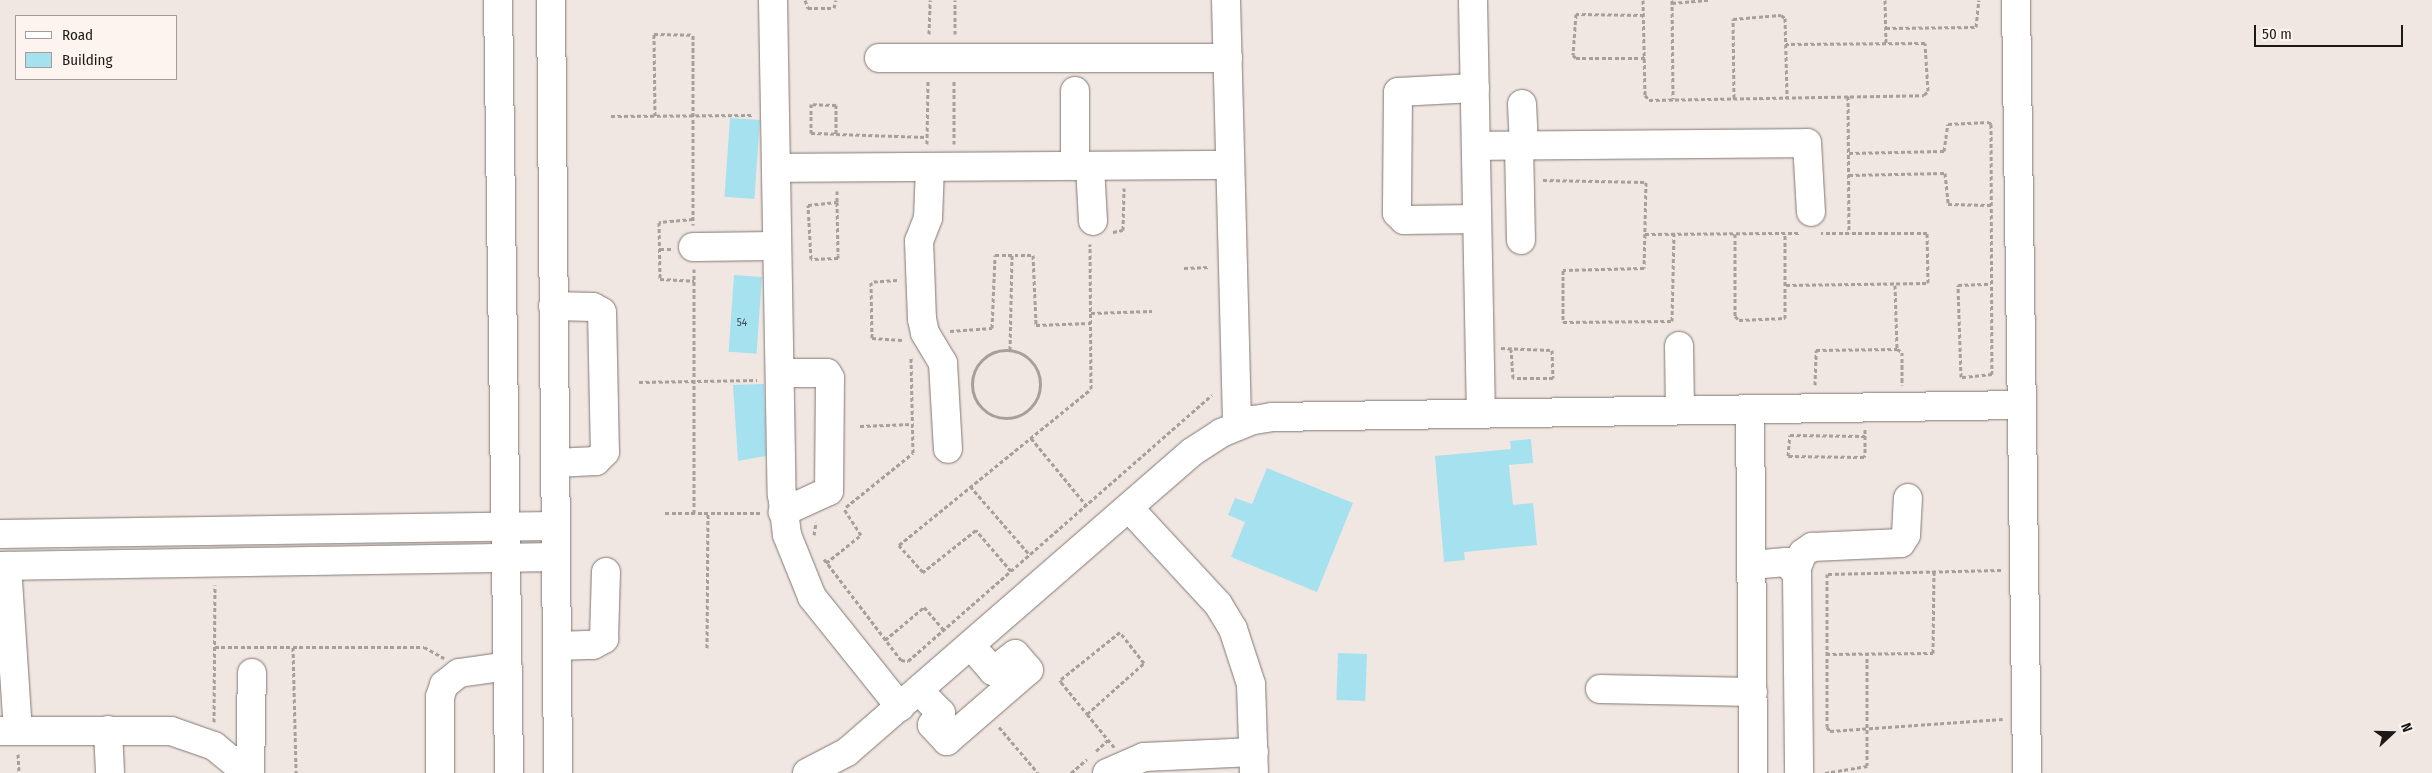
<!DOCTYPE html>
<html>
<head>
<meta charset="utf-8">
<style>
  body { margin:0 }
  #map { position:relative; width:2432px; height:773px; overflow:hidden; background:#f1e7e2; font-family:"Fira Sans Condensed",sans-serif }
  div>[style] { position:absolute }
  .building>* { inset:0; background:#a5e1ef; transform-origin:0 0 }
  .path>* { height:3px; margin-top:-1.5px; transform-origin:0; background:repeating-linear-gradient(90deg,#a69f9b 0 4px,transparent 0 6.5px) }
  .path>.ring { margin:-1.5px; padding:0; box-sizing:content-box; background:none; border:3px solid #a69f9b; border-radius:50% }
  .roads { filter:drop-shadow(0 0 1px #807873) drop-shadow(0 0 1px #807873) }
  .minor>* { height:28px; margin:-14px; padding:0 14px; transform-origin:14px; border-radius:14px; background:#fff }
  span { translate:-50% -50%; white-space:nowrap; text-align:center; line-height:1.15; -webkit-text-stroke:5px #fef4ef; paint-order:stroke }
  .number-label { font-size:11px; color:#3e4b4d }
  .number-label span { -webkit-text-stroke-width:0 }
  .legend { position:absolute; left:15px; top:15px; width:162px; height:65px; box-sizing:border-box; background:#fef4ef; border:1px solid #a49c99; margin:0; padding:6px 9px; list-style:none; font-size:15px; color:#1c1917 }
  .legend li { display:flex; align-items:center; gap:10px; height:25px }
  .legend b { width:25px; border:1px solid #a49c99 }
  .north { position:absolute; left:2367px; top:708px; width:50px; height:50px; -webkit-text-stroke:4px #fef4ef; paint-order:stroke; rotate:69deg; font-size:14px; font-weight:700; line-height:20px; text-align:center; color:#1c1917 }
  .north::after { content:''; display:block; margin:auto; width:18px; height:22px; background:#1c1917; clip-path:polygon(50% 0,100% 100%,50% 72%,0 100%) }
  .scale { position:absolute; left:2254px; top:25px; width:149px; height:22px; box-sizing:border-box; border:2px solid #1c1917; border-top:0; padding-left:6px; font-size:15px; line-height:18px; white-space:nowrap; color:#1c1917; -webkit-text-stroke:4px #fef4ef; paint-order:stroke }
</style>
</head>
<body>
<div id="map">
  <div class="building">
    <div style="left:730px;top:118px;width:30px;height:79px;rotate:4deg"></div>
    <div style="left:734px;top:275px;width:28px;height:77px;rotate:4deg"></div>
    <div style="clip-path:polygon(764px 384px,766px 456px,738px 461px,733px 385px)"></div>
    <div style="clip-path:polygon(1531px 439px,1533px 463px,1509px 465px,1513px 505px,1533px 503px,1537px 545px,1464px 552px,1465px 560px,1444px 562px,1435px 456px,1511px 449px,1510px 441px)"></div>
    <div style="clip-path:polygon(1267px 468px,1353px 503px,1317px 592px,1231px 557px,1245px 522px,1228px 515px,1235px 498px,1252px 504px)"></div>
    <div style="left:1338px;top:653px;width:29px;height:47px;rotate:2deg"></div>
  </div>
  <div class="path">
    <div style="left:805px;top:0;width:9px;rotate:69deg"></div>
    <div style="left:808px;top:8px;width:26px"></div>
    <div style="left:834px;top:8px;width:8px;rotate:-76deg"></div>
    <div style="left:1643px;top:0;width:95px;rotate:88.8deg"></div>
    <div style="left:1645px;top:95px;width:6px;rotate:51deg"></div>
    <div style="left:1649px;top:100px;width:275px;rotate:-1deg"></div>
    <div style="left:1924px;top:95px;width:6px;rotate:-45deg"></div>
    <div style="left:1928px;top:91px;width:48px;rotate:-93.6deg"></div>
    <div style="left:1925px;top:43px;width:139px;rotate:179.6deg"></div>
    <div style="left:1672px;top:0;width:99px;rotate:89.4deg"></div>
    <div style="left:1885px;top:0;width:43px;rotate:88.7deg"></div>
    <div style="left:1672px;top:3px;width:38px;rotate:-5deg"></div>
    <div style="left:1644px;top:15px;width:68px;rotate:-179.2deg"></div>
    <div style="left:1576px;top:14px;width:41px;rotate:94.2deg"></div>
    <div style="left:1573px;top:55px;width:4px;rotate:45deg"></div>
    <div style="left:1576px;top:58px;width:69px"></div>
    <div style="left:1886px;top:28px;width:90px;rotate:-0.6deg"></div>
    <div style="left:1976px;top:27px;width:27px;rotate:-84deg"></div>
    <div style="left:929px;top:34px;width:34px;rotate:-88deg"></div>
    <div style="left:955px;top:34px;width:34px;rotate:-90deg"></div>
    <div style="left:1848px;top:96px;width:137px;rotate:89.6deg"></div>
    <div style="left:1734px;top:98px;width:79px;rotate:-90.7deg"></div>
    <div style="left:1733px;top:19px;width:48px;rotate:-4.8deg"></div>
    <div style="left:1781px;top:15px;width:5px;rotate:37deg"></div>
    <div style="left:1785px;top:18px;width:79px;rotate:88.5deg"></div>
    <div style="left:611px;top:116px;width:142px;rotate:-0.4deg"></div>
    <div style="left:655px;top:116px;width:82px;rotate:-90.7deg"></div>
    <div style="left:654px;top:34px;width:39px;rotate:1deg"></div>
    <div style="left:693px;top:35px;width:190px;rotate:90deg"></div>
    <div style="left:836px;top:134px;width:29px;rotate:-90deg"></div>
    <div style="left:836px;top:105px;width:25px;rotate:-178deg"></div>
    <div style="left:811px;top:104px;width:29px;rotate:90deg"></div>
    <div style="left:811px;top:133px;width:25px;rotate:2deg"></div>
    <div style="left:836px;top:134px;width:91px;rotate:1.9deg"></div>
    <div style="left:927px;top:144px;width:63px;rotate:-89.1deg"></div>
    <div style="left:954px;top:144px;width:63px;rotate:-90deg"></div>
    <div style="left:1849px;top:153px;width:95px;rotate:-1.2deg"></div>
    <div style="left:1944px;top:151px;width:27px;rotate:-82deg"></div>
    <div style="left:1948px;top:124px;width:41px;rotate:-2.8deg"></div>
    <div style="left:1989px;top:122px;width:3px;rotate:45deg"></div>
    <div style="left:1991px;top:124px;width:250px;rotate:89.8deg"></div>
    <div style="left:1992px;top:374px;width:31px;rotate:174deg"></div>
    <div style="left:1961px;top:377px;width:92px;rotate:-91.9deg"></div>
    <div style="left:1958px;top:285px;width:33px;rotate:-2deg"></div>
    <div style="left:1849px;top:175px;width:96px;rotate:-1.2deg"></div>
    <div style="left:1945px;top:173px;width:31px;rotate:84deg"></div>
    <div style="left:1948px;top:204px;width:43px;rotate:1.3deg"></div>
    <div style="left:1543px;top:180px;width:103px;rotate:1.1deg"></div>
    <div style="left:1646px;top:182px;width:86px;rotate:91.3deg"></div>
    <div style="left:1644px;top:268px;width:81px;rotate:178.6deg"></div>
    <div style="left:1563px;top:270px;width:52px;rotate:90deg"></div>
    <div style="left:1563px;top:322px;width:109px;rotate:-0.5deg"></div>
    <div style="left:1672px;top:321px;width:87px;rotate:-88.7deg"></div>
    <div style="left:837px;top:191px;width:11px;rotate:90deg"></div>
    <div style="left:837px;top:202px;width:53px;rotate:88.9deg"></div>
    <div style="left:838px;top:255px;width:3px;rotate:90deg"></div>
    <div style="left:838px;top:258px;width:27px;rotate:178deg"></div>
    <div style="left:811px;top:259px;width:54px;rotate:-93.2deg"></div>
    <div style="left:808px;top:205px;width:29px;rotate:-6deg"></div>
    <div style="left:693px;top:219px;width:34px;rotate:175deg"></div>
    <div style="left:659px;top:222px;width:57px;rotate:89deg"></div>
    <div style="left:660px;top:279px;width:34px;rotate:3deg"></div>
    <div style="left:1113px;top:232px;width:10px;rotate:-11deg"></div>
    <div style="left:1123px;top:230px;width:42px;rotate:-88.6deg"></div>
    <div style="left:1645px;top:234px;width:155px;rotate:-0.4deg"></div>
    <div style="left:1735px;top:234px;width:82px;rotate:90deg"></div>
    <div style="left:1735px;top:316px;width:6px;rotate:45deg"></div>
    <div style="left:1739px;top:320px;width:46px;rotate:-2.5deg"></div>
    <div style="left:1785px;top:318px;width:84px;rotate:-90deg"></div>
    <div style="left:660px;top:249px;width:12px"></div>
    <div style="left:1184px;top:268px;width:26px;rotate:-2deg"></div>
    <div style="left:694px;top:269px;width:244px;rotate:90deg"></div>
    <div style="left:897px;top:280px;width:26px;rotate:176deg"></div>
    <div style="left:871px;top:282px;width:56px;rotate:89deg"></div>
    <div style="left:872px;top:338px;width:30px;rotate:4deg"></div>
    <div style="left:1786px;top:285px;width:142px;rotate:-0.8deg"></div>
    <div style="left:1928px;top:283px;width:50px;rotate:-91.1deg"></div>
    <div style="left:1927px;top:233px;width:106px;rotate:180deg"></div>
    <div style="left:1895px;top:285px;width:64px;rotate:88.2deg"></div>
    <div style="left:1091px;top:313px;width:61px;rotate:-1.9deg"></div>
    <div style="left:950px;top:331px;width:42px;rotate:-4.1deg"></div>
    <div style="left:992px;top:328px;width:73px;rotate:-87.6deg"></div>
    <div style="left:995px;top:255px;width:38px"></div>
    <div style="left:1033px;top:255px;width:70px;rotate:87.5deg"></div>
    <div style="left:1036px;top:325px;width:55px;rotate:-2.1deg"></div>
    <div style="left:1501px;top:348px;width:51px;rotate:2.2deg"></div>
    <div style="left:1552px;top:350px;width:28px;rotate:88deg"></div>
    <div style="left:1553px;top:378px;width:40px;rotate:180deg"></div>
    <div style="left:1513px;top:378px;width:29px;rotate:-94deg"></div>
    <div style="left:1010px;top:350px;width:96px;rotate:-88.8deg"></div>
    <div class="ring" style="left:972px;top:350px;width:65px;height:65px"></div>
    <div style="left:639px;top:382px;width:118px;rotate:-1deg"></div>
    <div style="left:1815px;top:385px;width:35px;rotate:-88deg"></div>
    <div style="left:1816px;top:350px;width:81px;rotate:-0.7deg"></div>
    <div style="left:1897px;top:349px;width:6px;rotate:31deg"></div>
    <div style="left:1902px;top:352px;width:33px;rotate:90deg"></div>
    <div style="left:860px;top:426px;width:52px;rotate:-2.2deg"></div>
    <div style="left:1865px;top:429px;width:26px;rotate:90deg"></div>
    <div style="left:1865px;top:455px;width:2px;rotate:117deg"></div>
    <div style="left:1864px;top:457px;width:76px;rotate:-179.2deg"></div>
    <div style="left:1788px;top:456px;width:21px;rotate:-85deg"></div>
    <div style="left:1790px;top:435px;width:75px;rotate:0.8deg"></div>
    <div style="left:1031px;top:438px;width:87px;rotate:50.6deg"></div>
    <div style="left:970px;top:486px;width:91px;rotate:49deg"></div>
    <div style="left:846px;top:507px;width:86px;rotate:-38.9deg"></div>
    <div style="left:913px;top:453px;width:97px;rotate:-91.2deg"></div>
    <div style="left:665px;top:513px;width:97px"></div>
    <div style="left:814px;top:535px;width:13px;rotate:-81deg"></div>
    <div style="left:824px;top:559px;width:127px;rotate:52.7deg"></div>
    <div style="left:901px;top:660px;width:7px;rotate:8deg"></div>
    <div style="left:908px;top:661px;width:404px;rotate:-41.2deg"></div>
    <div style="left:826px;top:563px;width:45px;rotate:-38.7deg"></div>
    <div style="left:861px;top:535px;width:31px;rotate:-123deg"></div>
    <div style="left:2001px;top:570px;width:174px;rotate:178.7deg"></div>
    <div style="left:1827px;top:574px;width:153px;rotate:90deg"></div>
    <div style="left:1827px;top:727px;width:5px;rotate:53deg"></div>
    <div style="left:1830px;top:731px;width:173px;rotate:-4deg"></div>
    <div style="left:1011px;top:571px;width:54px;rotate:-130.5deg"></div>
    <div style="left:976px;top:530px;width:68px;rotate:141.6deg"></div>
    <div style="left:923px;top:572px;width:36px;rotate:-132deg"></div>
    <div style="left:899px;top:545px;width:247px;rotate:-39.1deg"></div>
    <div style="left:1091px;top:389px;width:145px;rotate:-90.4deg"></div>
    <div style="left:885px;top:640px;width:51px;rotate:-40.2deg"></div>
    <div style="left:924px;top:607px;width:30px;rotate:49deg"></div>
    <div style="left:215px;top:647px;width:209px"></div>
    <div style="left:424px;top:647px;width:23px;rotate:29deg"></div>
    <div style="left:293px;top:647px;width:126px;rotate:88.6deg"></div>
    <div style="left:707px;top:648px;width:135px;rotate:-89.6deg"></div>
    <div style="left:1826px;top:654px;width:107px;rotate:-0.5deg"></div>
    <div style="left:1933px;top:653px;width:82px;rotate:-89.3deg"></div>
    <div style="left:1087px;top:714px;width:76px;rotate:-41.8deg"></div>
    <div style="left:1144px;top:663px;width:39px;rotate:-128deg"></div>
    <div style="left:1120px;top:632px;width:77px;rotate:141.3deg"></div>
    <div style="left:1060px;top:680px;width:2px;rotate:63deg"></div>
    <div style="left:1061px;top:682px;width:41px;rotate:50.9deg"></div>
    <div style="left:1087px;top:714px;width:43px;rotate:50.7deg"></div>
    <div style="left:214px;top:722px;width:137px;rotate:-89.6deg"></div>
    <div style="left:999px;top:727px;width:60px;rotate:49.7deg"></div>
    <div style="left:1096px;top:751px;width:16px;rotate:-43deg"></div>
    <div style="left:18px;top:754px;width:19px;rotate:87deg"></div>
    <div style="left:1071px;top:773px;width:21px;rotate:-41deg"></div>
    <div style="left:1825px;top:773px;width:43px;rotate:-9.5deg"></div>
    <div style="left:1867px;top:766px;width:112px;rotate:-90deg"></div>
  </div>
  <div class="roads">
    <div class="minor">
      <div style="left:498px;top:0;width:773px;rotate:89.18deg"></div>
      <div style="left:551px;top:0;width:773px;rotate:89.48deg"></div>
      <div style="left:773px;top:0;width:494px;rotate:89deg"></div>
      <div style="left:782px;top:494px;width:41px;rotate:83deg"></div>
      <div style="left:787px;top:535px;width:67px;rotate:68deg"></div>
      <div style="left:812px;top:597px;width:141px;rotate:51.3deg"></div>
      <div style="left:1226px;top:0;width:426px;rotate:88.5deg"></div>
      <div style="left:1473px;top:0;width:413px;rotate:88.9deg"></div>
      <div style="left:2016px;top:0;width:773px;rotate:89.18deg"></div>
      <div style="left:879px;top:58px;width:349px"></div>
      <div style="left:1475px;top:88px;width:77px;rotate:177deg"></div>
      <div style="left:1398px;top:92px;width:121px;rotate:90.5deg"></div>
      <div style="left:1397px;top:213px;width:10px;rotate:45deg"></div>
      <div style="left:1404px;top:220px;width:73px;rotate:-0.8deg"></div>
      <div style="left:1075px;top:91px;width:75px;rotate:90deg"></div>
      <div style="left:1522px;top:104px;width:42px;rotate:87.3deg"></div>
      <div style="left:1476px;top:146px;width:331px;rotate:-0.5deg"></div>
      <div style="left:1807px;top:143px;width:69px;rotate:86.7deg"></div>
      <div style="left:1519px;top:146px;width:94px;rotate:88.8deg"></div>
      <div style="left:1090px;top:166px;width:55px;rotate:86.9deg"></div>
      <div style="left:930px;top:167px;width:51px;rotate:92.2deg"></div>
      <div style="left:928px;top:218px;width:25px;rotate:111deg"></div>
      <div style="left:919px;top:241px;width:78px;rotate:87.8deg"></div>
      <div style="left:922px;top:319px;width:14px;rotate:78deg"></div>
      <div style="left:925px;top:333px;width:35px;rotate:59deg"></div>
      <div style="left:943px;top:363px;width:86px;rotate:86.7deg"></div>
      <div style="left:776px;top:168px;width:454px;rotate:-0.4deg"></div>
      <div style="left:693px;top:247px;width:84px;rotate:-0.7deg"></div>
      <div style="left:553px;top:306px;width:40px;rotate:1.4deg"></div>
      <div style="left:593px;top:307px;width:10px;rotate:29deg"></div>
      <div style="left:602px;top:312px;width:140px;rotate:88.8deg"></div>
      <div style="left:605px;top:452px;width:13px;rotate:135deg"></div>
      <div style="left:596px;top:461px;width:41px;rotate:177.2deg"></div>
      <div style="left:1679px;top:346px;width:64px;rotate:89.1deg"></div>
      <div style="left:780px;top:373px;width:47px"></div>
      <div style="left:827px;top:373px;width:6px;rotate:59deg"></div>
      <div style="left:830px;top:378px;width:113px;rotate:90.5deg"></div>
      <div style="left:829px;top:491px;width:51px;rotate:155.5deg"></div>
      <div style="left:1750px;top:409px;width:364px;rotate:89.5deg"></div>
      <div style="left:1129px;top:508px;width:131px;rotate:47.2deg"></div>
      <div style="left:1218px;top:604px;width:29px;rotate:59deg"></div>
      <div style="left:1233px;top:629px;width:58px;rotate:71.9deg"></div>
      <div style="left:1251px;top:684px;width:89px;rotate:88.1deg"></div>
      <div style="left:0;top:534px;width:555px;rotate:-0.83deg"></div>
      <div style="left:1751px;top:565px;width:35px;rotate:-5deg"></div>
      <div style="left:1786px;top:562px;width:16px;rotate:47deg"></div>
      <div style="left:1797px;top:574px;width:199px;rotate:89.4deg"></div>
      <div style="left:0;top:566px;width:556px;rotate:-0.93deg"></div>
      <div style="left:7px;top:566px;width:165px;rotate:86.2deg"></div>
      <div style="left:1796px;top:570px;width:18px;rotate:-68deg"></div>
      <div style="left:1803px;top:553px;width:11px;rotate:-34deg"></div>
      <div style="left:1812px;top:547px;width:89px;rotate:-2.6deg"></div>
      <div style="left:1901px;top:543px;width:9px;rotate:-58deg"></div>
      <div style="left:1906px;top:535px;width:37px;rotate:-87deg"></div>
      <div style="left:557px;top:646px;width:36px;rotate:-2deg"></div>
      <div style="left:593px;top:645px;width:13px;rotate:-29deg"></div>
      <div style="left:604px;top:639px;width:67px;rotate:-88.3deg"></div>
      <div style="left:1600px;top:689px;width:153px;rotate:1.1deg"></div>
      <div style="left:919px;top:691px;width:31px;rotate:45deg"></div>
      <div style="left:941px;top:713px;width:15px;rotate:127deg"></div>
      <div style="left:932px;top:725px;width:22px;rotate:47deg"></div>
      <div style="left:947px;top:741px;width:108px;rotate:-40.9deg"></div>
      <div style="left:1029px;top:670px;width:21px;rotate:-131deg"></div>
      <div style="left:1015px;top:654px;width:28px;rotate:142deg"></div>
      <div style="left:993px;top:671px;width:33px;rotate:-131deg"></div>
      <div style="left:108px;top:730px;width:43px;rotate:87.3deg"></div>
      <div style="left:0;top:731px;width:171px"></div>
      <div style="left:171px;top:731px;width:46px;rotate:19.2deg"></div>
      <div style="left:214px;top:746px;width:43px;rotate:39.3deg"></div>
      <div style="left:250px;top:773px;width:100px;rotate:-88.9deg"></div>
      <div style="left:440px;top:773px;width:76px;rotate:-90deg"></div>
      <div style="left:440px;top:697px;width:13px;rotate:-72deg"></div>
      <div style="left:444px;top:685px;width:19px;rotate:-39deg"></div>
      <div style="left:459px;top:673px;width:49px;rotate:-8.1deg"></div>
      <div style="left:807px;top:773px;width:45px;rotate:-27.7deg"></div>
      <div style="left:847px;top:752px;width:457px;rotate:-41deg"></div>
      <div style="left:1192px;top:452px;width:35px;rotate:-33deg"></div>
      <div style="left:1221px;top:433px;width:35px;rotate:-22deg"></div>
      <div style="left:1254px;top:420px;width:18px;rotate:-9deg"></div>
      <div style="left:1272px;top:417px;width:750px;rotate:-0.92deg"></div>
      <div style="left:1107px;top:773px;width:40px;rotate:-23.4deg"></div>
      <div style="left:1144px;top:757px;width:110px;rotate:-2.6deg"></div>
    </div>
  </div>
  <div class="number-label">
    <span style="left:742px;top:323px">54</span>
  </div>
  <ul class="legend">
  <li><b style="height:6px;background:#fff"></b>Road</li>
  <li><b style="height:14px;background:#a5e1ef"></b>Building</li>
  </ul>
  <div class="north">N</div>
  <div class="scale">50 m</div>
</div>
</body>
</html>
